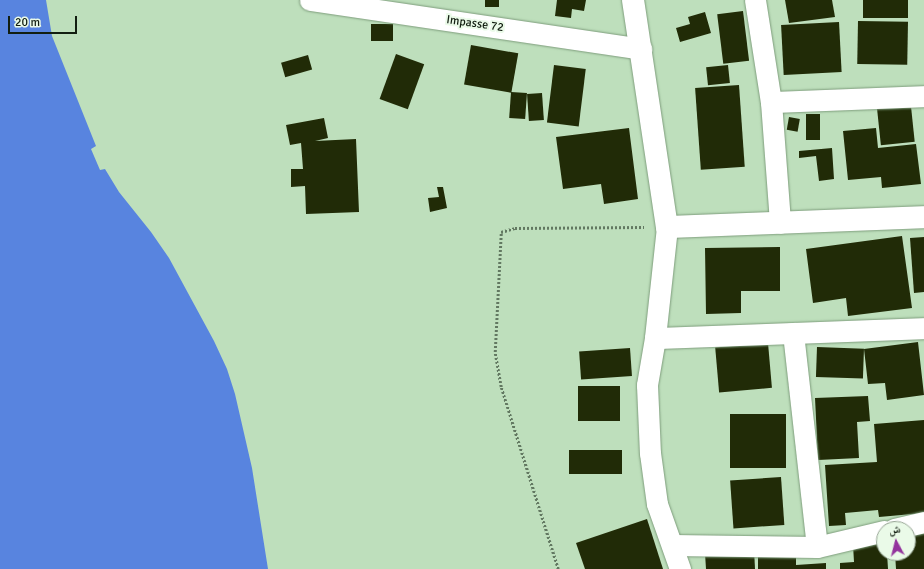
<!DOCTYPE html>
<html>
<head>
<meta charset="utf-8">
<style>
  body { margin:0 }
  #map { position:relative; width:924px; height:569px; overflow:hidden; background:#bedfbc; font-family:Signika,"Noto Naskh Arabic",sans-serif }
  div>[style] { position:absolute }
  .water>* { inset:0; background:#5884df }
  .building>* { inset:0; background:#212b07; transform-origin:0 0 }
  .path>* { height:2.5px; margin-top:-1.25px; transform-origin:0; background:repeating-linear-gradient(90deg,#627861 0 2px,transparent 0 4px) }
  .roads { filter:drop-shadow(0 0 1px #7e9d7c) drop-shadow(0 0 1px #7e9d7c) }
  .street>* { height:21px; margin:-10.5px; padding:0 10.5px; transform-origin:10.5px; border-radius:10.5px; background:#fff }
  .secondary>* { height:22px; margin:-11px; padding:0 11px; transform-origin:11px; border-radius:11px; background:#fff }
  span { translate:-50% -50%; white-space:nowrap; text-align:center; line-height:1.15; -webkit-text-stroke:4px #eafae8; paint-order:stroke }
  .street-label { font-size:12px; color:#121e11 }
  .north { position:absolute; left:876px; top:521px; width:40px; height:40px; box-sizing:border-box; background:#eafae8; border:1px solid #94a292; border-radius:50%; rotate:353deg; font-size:11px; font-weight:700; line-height:16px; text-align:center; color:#121e11 }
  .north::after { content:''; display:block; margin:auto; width:14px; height:18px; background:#93349d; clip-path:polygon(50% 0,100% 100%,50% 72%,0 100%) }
  .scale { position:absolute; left:8px; top:16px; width:69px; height:18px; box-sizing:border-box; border:2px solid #121e11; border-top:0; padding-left:5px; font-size:12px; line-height:14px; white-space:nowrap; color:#121e11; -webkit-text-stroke:3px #eafae8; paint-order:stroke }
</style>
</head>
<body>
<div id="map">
  <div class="water">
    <div style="clip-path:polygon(0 0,46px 0,52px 36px,96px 146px,91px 149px,100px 170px,105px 169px,119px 192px,151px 232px,169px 258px,214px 341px,227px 369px,235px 394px,252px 468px,268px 569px,0 569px)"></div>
  </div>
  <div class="building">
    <div style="left:485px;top:0;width:14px;height:7px"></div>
    <div style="clip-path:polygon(557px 0,586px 0,584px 11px,572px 9px,571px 18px,555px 16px)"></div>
    <div style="clip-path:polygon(785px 0,832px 0,835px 17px,789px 23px)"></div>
    <div style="left:863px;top:0;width:45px;height:18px"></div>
    <div style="left:743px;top:11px;width:50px;height:26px;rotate:83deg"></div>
    <div style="clip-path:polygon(705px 12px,711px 33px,680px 42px,676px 28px,690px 24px,688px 17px)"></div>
    <div style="left:858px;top:21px;width:50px;height:43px;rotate:1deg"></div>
    <div style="left:839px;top:22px;width:50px;height:58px;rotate:87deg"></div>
    <div style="left:371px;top:24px;width:22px;height:17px"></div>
    <div style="left:471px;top:45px;width:48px;height:40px;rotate:10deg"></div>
    <div style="left:396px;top:54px;width:30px;height:48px;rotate:20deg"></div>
    <div style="left:308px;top:55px;width:15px;height:28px;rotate:74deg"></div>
    <div style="left:554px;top:65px;width:32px;height:58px;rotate:7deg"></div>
    <div style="left:728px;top:65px;width:18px;height:22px;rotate:84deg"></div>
    <div style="left:739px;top:85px;width:82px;height:44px;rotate:86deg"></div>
    <div style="left:511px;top:92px;width:16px;height:26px;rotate:4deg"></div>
    <div style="left:542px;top:93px;width:27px;height:15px;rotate:86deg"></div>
    <div style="left:910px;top:97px;width:45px;height:34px;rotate:84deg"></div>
    <div style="left:806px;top:114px;width:14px;height:26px"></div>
    <div style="left:789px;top:117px;width:11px;height:13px;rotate:10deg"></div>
    <div style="clip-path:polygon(324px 118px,328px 138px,315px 141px,356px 139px,359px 212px,306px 214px,305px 186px,291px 187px,291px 169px,303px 169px,301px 143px,290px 145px,286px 125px)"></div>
    <div style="clip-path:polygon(629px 128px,638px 199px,604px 204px,601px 184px,563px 189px,556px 137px)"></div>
    <div style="clip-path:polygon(876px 128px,878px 148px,916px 144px,921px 184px,882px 188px,881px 177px,848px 180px,843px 131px)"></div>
    <div style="clip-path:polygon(832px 148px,834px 179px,819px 181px,816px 156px,799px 158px,799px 151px)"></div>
    <div style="clip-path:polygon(437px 187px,443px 187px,447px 208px,430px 212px,428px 198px,439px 197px)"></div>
    <div style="clip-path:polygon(902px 236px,912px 308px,848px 316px,846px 298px,813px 303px,806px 249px)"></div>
    <div style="clip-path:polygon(924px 237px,924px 292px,914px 293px,910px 238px)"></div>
    <div style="clip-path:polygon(780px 247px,780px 291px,741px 291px,741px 313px,706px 314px,705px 248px)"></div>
    <div style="clip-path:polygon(918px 342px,924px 395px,887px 400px,885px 383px,868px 384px,864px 349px)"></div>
    <div style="left:768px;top:343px;width:45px;height:53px;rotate:85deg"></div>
    <div style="left:817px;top:347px;width:47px;height:30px;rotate:2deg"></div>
    <div style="left:630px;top:348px;width:28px;height:51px;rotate:86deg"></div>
    <div style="left:578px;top:386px;width:42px;height:35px"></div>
    <div style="clip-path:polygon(868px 396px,870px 421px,857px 422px,859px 458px,818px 460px,815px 398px)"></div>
    <div style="left:730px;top:414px;width:56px;height:54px"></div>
    <div style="clip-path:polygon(924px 420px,924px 513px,879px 517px,878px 510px,845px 513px,846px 525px,829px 526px,825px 465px,877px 462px,874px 424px)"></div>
    <div style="left:569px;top:450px;width:53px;height:24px"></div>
    <div style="left:781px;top:477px;width:48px;height:51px;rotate:86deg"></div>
    <div style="clip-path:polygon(647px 519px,663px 569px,585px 569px,576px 543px)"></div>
    <div style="clip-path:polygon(924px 533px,924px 569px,896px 569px,895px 553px,908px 553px,908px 534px)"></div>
    <div style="clip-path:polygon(884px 542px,884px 553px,887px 553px,888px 569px,840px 569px,840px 563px,854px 562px,853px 545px)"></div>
    <div style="clip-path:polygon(754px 549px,755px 569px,706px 569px,705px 553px)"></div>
    <div style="clip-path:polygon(796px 555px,796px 565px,826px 563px,826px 569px,758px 569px,758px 557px)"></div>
  </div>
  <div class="path">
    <div style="left:558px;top:569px;width:191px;rotate:-107.4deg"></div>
    <div style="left:501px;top:387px;width:36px;rotate:-100deg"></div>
    <div style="left:495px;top:352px;width:120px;rotate:-87.1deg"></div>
    <div style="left:501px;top:232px;width:15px;rotate:-16deg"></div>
    <div style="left:515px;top:228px;width:129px;rotate:-0.4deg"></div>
  </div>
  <div class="roads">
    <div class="street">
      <div style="left:310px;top:0;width:335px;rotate:8.4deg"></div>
      <div style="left:755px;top:0;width:103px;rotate:81.1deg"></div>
      <div style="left:771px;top:102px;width:121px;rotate:85.7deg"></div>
      <div style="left:771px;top:102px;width:153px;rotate:-2.2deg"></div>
      <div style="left:667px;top:227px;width:112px;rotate:96.2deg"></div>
      <div style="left:655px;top:338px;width:48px;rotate:99.7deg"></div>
      <div style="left:647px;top:385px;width:68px;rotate:87.5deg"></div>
      <div style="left:650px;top:453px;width:51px;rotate:82.2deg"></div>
      <div style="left:657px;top:504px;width:69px;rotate:70.5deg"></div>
      <div style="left:793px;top:333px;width:215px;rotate:83.6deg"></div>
      <div style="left:655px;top:338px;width:269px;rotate:-2.1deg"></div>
      <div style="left:894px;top:529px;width:31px;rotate:-13deg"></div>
      <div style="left:672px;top:545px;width:145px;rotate:0.8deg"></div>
      <div style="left:817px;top:547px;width:69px;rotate:-13.4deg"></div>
    </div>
    <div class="secondary">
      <div style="left:633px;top:0;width:230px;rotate:81.5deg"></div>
      <div style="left:667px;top:227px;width:257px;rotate:-2.2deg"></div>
    </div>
  </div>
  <div class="street-label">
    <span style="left:475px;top:24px;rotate:8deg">Impasse 72</span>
  </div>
  <div class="north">ش</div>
  <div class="scale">20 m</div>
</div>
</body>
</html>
